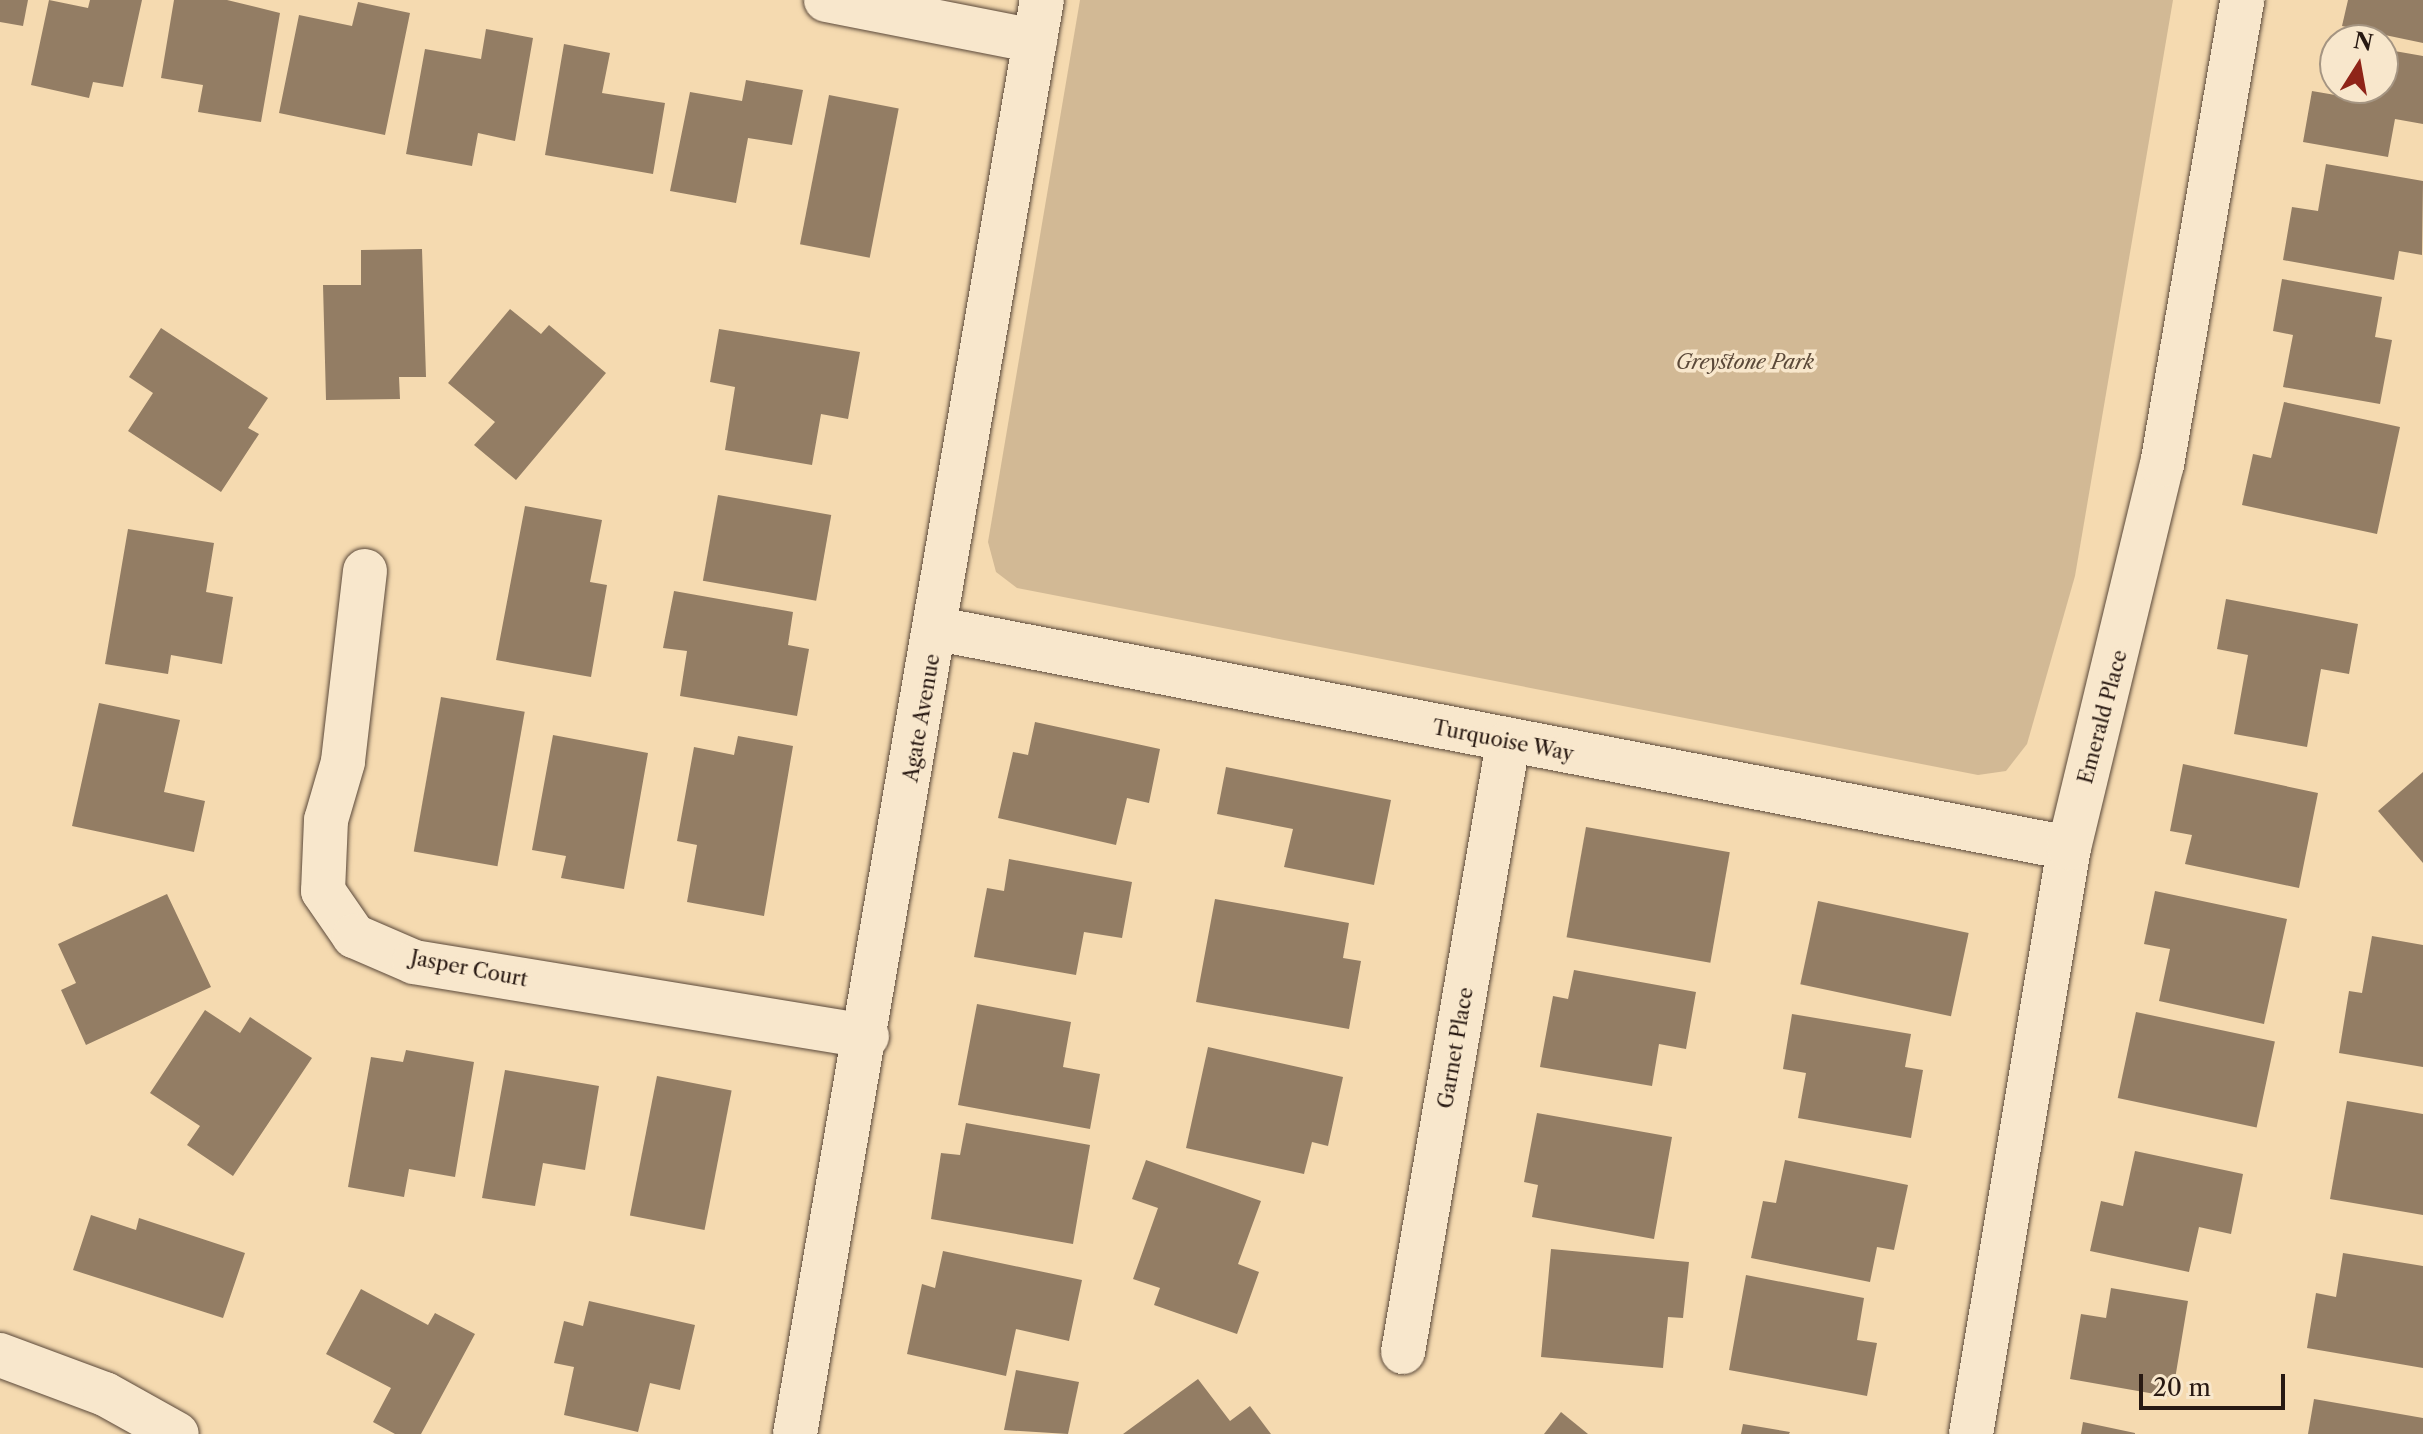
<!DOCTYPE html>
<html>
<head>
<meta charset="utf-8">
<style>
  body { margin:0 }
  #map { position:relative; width:2423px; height:1434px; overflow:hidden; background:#f5dab0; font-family:"Libre Caslon Text",serif }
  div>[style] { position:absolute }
  .green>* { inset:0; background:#d2b995 }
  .building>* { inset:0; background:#937d64; transform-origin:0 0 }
  .roads { filter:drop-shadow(0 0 2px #5b493a) drop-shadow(0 0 2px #5b493a) }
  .street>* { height:44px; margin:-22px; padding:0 22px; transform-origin:22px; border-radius:22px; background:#f8e7cc }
  .secondary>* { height:44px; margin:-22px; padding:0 22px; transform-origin:22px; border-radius:22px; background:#f8e7cc }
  span { translate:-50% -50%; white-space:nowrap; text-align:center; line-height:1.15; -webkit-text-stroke:7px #f8e7cc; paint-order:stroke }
  .park-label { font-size:20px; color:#5b4939; font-style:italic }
  .street-label { font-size:20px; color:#281912 }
  .north { position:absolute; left:2319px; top:24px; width:80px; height:80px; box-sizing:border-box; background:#f8e7cc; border:2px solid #a59582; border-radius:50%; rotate:11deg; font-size:22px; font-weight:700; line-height:32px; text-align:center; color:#281912 }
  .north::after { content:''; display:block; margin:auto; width:28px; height:36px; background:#8f2418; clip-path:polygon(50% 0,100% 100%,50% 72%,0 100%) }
  .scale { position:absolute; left:2139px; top:1374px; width:146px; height:36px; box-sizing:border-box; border:4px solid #281912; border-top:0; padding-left:10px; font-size:24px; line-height:28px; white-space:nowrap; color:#281912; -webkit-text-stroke:6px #f8e7cc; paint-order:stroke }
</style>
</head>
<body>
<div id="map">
  <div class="green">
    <div style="clip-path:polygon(1080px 0,2173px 0,2075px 576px,2027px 744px,2006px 771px,1978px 775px,1017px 588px,996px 572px,988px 542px)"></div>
  </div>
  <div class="building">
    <div style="clip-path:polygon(0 0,28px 0,23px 26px,0 22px)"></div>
    <div style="clip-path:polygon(49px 0,88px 8px,90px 0,142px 0,123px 87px,93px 82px,89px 98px,31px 85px)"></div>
    <div style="clip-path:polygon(174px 0,227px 0,280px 13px,261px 122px,198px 112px,203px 85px,161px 78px)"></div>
    <div style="clip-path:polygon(2348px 0,2423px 0,2423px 43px,2342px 26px)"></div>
    <div style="clip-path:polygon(358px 2px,410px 13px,385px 135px,279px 113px,299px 15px,352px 26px)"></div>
    <div style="clip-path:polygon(486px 29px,533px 38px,515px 141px,478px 133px,472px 166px,406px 154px,425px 49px,481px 59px)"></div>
    <div style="clip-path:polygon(564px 44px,610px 53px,602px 93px,665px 103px,653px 174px,545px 155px)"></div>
    <div style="clip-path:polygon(2383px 49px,2423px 56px,2423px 124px,2395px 119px,2388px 157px,2303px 142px,2312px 91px,2341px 96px,2343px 88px,2383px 88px)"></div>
    <div style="clip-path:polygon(746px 80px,803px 90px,792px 145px,748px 138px,736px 203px,670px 191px,690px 92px,742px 101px)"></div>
    <div style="left:829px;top:95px;width:71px;height:152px;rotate:11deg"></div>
    <div style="clip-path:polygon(2326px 164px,2423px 181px,2422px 255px,2399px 251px,2394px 280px,2283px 260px,2292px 207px,2318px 211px)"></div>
    <div style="clip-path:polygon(422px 249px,426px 377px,399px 377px,400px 399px,326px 400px,323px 285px,361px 285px,361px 250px)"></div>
    <div style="clip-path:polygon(2282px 279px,2382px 297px,2375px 337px,2392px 340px,2380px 404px,2283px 387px,2293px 335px,2273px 331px)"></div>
    <div style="clip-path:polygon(510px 309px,541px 334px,549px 325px,606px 373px,516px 480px,474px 445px,495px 422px,448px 383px)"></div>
    <div style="clip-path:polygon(161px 328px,268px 398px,248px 428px,259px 434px,221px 492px,128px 431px,153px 393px,129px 377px)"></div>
    <div style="clip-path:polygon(719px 329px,860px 352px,848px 419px,821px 414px,812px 465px,725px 450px,735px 387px,710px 382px)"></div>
    <div style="clip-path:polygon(2284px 402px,2400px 427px,2377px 534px,2242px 505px,2253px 454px,2271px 458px)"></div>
    <div style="left:718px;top:495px;width:115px;height:87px;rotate:10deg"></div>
    <div style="clip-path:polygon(525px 506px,602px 520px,590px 582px,607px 585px,591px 677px,496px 660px)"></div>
    <div style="clip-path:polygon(128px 529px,214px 543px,206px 592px,233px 597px,222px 664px,171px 655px,168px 674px,105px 664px)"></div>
    <div style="clip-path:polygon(674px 591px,793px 612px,788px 645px,809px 649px,797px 716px,680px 696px,687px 651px,663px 648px)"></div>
    <div style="clip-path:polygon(2226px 599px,2358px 624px,2349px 674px,2321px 669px,2307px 747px,2234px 734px,2248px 655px,2217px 649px)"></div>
    <div style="left:441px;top:697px;width:85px;height:157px;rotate:10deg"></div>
    <div style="clip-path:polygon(99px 703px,180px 720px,164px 792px,205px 801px,194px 852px,72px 826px)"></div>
    <div style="clip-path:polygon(1035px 722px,1160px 749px,1149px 803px,1127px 798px,1116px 845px,998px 818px,1013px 752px,1028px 755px)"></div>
    <div style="clip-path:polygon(553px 735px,648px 753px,624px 889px,561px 878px,566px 856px,532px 850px)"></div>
    <div style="clip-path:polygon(738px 736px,793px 746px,764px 916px,687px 902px,697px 845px,677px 841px,694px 747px,734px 755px)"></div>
    <div style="clip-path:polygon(2183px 764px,2318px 793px,2299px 888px,2185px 864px,2192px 835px,2170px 831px)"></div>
    <div style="clip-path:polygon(1226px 767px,1391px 800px,1374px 885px,1284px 867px,1293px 829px,1217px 814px)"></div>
    <div style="clip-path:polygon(2423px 772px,2423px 863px,2378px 811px)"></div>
    <div style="left:1586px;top:827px;width:146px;height:112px;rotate:10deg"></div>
    <div style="clip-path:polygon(1009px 859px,1132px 882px,1122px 938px,1084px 932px,1076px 975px,974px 957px,987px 888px,1004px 891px)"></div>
    <div style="clip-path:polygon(2155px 891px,2287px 919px,2264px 1024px,2159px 1001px,2170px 949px,2144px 944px)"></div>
    <div style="clip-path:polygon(167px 894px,211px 987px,86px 1045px,61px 990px,76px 983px,58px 944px)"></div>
    <div style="clip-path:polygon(1215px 899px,1349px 923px,1343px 958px,1361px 961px,1349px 1029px,1196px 1002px)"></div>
    <div style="left:1818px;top:901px;width:154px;height:85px;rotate:12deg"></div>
    <div style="clip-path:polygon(2372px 936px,2423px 945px,2423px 1067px,2339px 1053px,2349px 991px,2362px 993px)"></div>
    <div style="clip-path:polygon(1574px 970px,1696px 992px,1686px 1049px,1659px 1044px,1652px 1086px,1540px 1067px,1553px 996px,1568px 999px)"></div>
    <div style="clip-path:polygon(977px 1004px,1071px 1022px,1063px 1067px,1100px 1074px,1090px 1129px,958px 1105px)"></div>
    <div style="clip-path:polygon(205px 1010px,240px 1033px,250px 1017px,312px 1058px,233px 1176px,187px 1145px,200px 1126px,150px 1093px)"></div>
    <div style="left:2136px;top:1012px;width:142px;height:88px;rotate:12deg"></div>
    <div style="clip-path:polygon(1792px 1014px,1911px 1034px,1905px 1067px,1923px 1070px,1911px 1138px,1798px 1118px,1806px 1073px,1783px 1069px)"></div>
    <div style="clip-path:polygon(1208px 1047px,1343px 1077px,1328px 1146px,1312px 1142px,1304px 1174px,1186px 1148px)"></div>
    <div style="clip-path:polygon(406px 1050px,474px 1062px,455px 1177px,409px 1169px,404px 1197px,348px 1187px,371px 1057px,403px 1062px)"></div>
    <div style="clip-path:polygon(505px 1070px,599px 1086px,585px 1170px,543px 1163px,535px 1206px,482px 1198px)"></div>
    <div style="left:657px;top:1076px;width:76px;height:142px;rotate:11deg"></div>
    <div style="clip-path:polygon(2347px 1101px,2423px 1114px,2423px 1215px,2330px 1199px)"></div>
    <div style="clip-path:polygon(1537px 1113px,1672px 1137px,1654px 1239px,1532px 1217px,1538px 1185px,1524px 1182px)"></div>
    <div style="clip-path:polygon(966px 1123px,1090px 1145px,1073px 1244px,931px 1219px,941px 1153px,960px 1155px)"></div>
    <div style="clip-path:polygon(2135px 1151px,2243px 1174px,2231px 1234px,2199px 1227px,2189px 1272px,2090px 1251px,2101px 1201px,2123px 1206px)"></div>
    <div style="clip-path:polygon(1146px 1160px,1261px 1201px,1238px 1264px,1259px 1272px,1237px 1334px,1154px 1305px,1160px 1288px,1133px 1279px,1158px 1208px,1132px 1199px)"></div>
    <div style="clip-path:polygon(1785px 1160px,1908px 1185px,1894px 1250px,1877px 1247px,1870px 1282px,1751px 1258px,1763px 1201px,1776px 1203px)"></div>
    <div style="clip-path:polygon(91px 1215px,136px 1230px,139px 1218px,245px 1253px,223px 1318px,73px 1270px)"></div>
    <div style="clip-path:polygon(1551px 1249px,1689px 1262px,1683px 1318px,1668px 1317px,1663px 1368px,1541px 1357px)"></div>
    <div style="clip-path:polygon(943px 1251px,1082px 1280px,1069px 1341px,1016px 1329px,1006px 1376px,907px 1354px,922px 1284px,935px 1288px)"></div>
    <div style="clip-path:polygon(2343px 1253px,2423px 1266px,2423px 1368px,2307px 1348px,2316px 1293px,2336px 1297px)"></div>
    <div style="clip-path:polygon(1746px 1275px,1864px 1298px,1857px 1340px,1877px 1343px,1867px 1396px,1729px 1370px)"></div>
    <div style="clip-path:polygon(2111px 1288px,2188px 1301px,2172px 1397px,2070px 1379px,2081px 1314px,2106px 1318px)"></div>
    <div style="clip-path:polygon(361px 1289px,428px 1325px,435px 1313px,475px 1334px,421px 1434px,395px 1434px,373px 1422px,391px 1388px,326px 1354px)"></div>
    <div style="clip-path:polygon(589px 1301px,695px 1325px,680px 1390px,650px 1383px,638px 1432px,564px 1415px,574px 1367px,554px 1363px,564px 1321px,583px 1326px)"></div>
    <div style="clip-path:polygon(1016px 1370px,1079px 1382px,1068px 1434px,1004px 1430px)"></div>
    <div style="clip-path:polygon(1198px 1379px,1230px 1421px,1250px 1406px,1271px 1434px,1123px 1434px)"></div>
    <div style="clip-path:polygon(2314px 1399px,2423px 1418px,2423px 1434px,2308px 1434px)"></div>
    <div style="clip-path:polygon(1561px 1412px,1588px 1434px,1544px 1434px)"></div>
    <div style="clip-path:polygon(2083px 1422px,2135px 1433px,2135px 1434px,2081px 1434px)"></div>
    <div style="clip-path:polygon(1743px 1424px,1790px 1432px,1789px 1434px,1741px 1434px)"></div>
  </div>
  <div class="roads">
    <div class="street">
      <div style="left:826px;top:0;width:213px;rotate:11.1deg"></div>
      <div style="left:365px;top:571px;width:192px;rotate:96.6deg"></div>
      <div style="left:343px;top:762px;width:60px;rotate:106.3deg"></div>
      <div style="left:326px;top:820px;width:71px;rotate:92.4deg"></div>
      <div style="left:323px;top:891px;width:55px;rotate:55.4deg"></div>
      <div style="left:354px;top:936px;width:65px;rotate:23.4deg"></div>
      <div style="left:414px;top:962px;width:459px;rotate:9.3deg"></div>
      <div style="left:938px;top:629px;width:1152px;rotate:10.96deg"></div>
      <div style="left:1403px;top:1352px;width:618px;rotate:-80.22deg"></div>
      <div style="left:795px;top:1434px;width:1455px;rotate:-80.23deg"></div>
      <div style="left:1971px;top:1434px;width:594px;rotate:-80.51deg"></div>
      <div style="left:2069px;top:848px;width:394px;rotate:-76.4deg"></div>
      <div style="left:2162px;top:465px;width:472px;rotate:-80.2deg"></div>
    </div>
    <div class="secondary">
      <div style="left:0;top:1355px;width:112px;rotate:20.4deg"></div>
      <div style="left:105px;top:1394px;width:82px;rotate:29.1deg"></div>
    </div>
  </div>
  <div class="park-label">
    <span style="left:1745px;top:362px">Greystone Park</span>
  </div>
  <div class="street-label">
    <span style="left:2103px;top:717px;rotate:-75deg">Emerald Place</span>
    <span style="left:922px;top:718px;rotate:-80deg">Agate Avenue</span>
    <span style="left:1503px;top:741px;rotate:11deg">Turquoise Way</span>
    <span style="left:469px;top:969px;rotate:11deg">Jasper Court</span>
    <span style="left:1456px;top:1048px;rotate:-80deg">Garnet Place</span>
  </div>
  <div class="north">N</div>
  <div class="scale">20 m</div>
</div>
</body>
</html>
